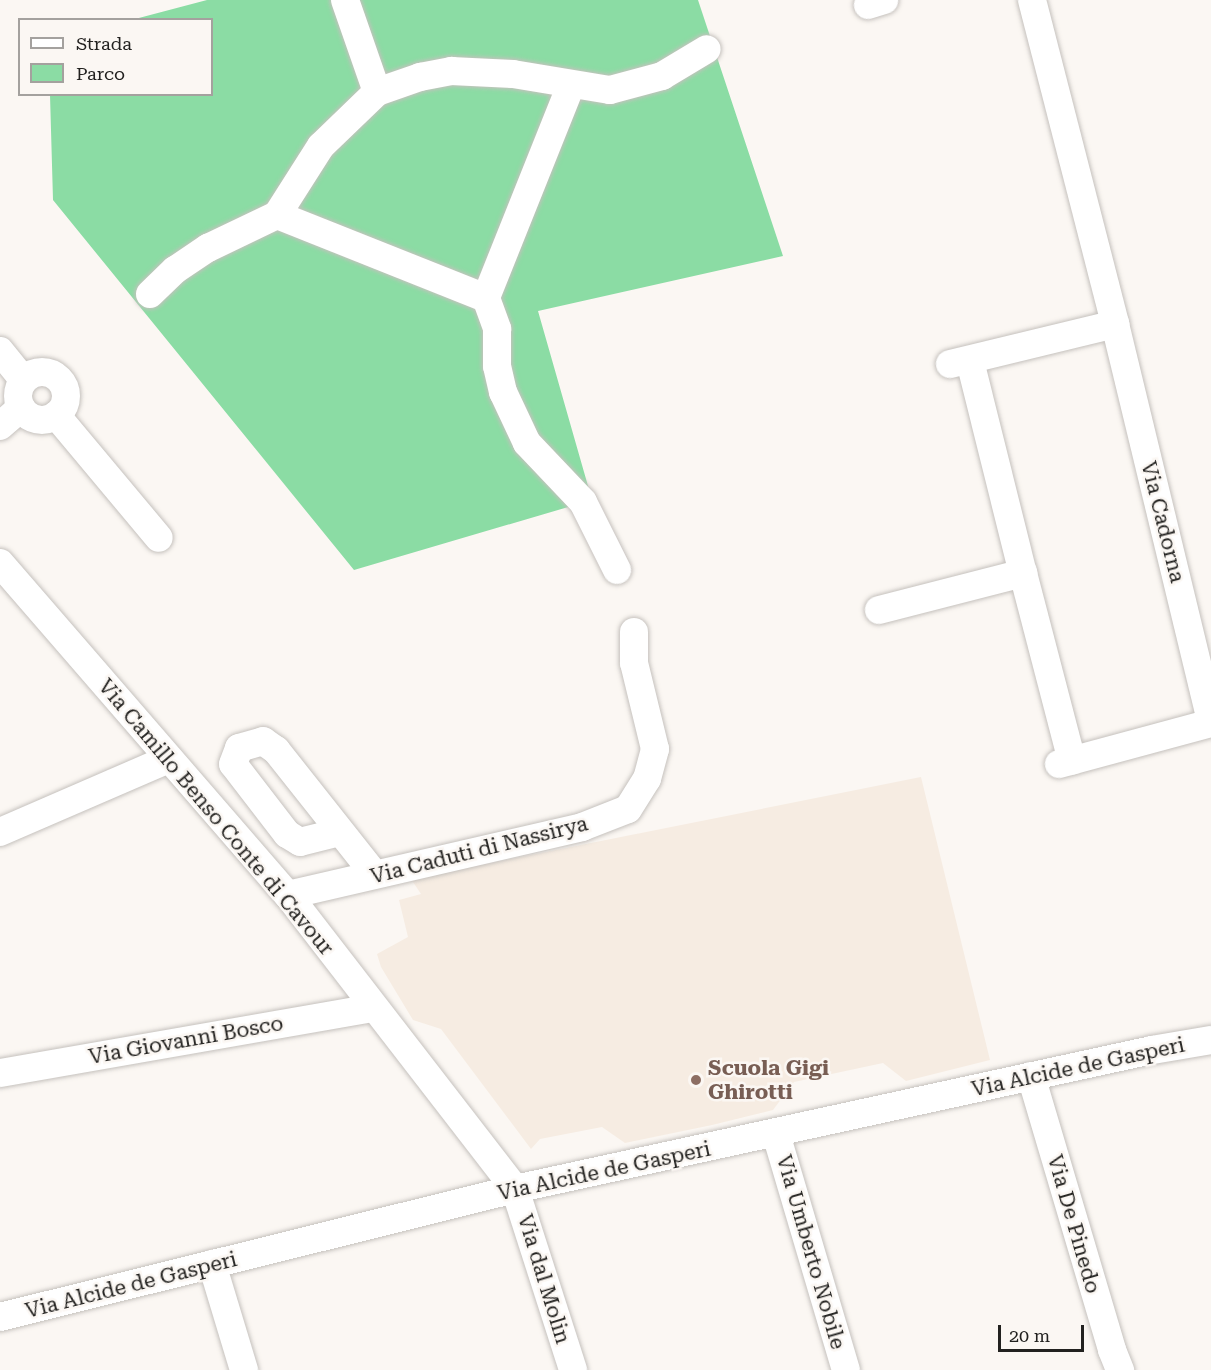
<!DOCTYPE html>
<html>
<head>
<meta charset="utf-8">
<style>
  body { margin:0 }
  #map { position:relative; width:1211px; height:1370px; overflow:hidden; background:#fbf7f3; font-family:"Roboto Serif",serif }
  div>[style] { position:absolute }
  .built>* { inset:0; background:#f6ece2 }
  .green>* { inset:0; background:#8bdca4 }
  .roads { filter:drop-shadow(0 0 2px #c5c1bd) drop-shadow(0 0 2px #c5c1bd) }
  .minor>* { height:28px; margin:-14px; padding:0 14px; transform-origin:14px; border-radius:14px; background:#fff }
  .minor>.ring { margin:-14px; padding:0; box-sizing:content-box; background:none; border:28px solid #fff; border-radius:50% }
  .dots>* { width:16px; height:16px; translate:-50% -50%; box-sizing:border-box; border:3px solid #fbf7f3; border-radius:50% }
  span { translate:-50% -50%; white-space:nowrap; text-align:center; line-height:1.15; -webkit-text-stroke:5px #fbf7f3; paint-order:stroke }
  .street-label { font-size:21px; color:#22211f }
  .education-label { font-size:21px; color:#785e54; font-weight:700 }
  .left { translate:0 -50%; text-align:left }
  .legend { position:absolute; left:18px; top:18px; width:195px; height:78px; box-sizing:border-box; background:#fbf7f3; border:2px solid #a4a19e; margin:0; padding:8px 10px; list-style:none; font-size:18px; color:#22211f }
  .legend li { display:flex; align-items:center; gap:12px; height:30px }
  .legend b { width:30px; border:2px solid #a4a19e }
  .scale { position:absolute; left:998px; top:1325px; width:86px; height:27px; box-sizing:border-box; border:3px solid #22211f; border-top:0; padding-left:8px; font-size:18px; line-height:21px; white-space:nowrap; color:#22211f; -webkit-text-stroke:4px #fbf7f3; paint-order:stroke }
</style>
</head>
<body>
<div id="map">
  <div class="built">
    <div style="clip-path:polygon(921px 777px,990px 1060px,906px 1081px,883px 1063px,794px 1082px,773px 1110px,712px 1125px,625px 1143px,602px 1127px,540px 1139px,531px 1149px,441px 1029px,413px 1020px,381px 967px,377px 954px,408px 937px,399px 900px,421px 894px,411px 879px)"></div>
  </div>
  <div class="green">
    <div style="clip-path:polygon(207px 0,698px 0,783px 256px,538px 311px,592px 500px,354px 570px,53px 200px,50px 95px,212px 94px,212px 20px,135px 19px)"></div>
  </div>
  <div class="roads">
    <div class="minor">
      <div style="left:1032px;top:0;width:334px;rotate:75.6deg"></div>
      <div style="left:1115px;top:324px;width:407px;rotate:76.4deg"></div>
      <div style="left:868px;top:5px;width:17px;rotate:-17deg"></div>
      <div style="left:571px;top:85px;width:229px;rotate:111.8deg"></div>
      <div style="left:486px;top:298px;width:33px;rotate:70deg"></div>
      <div style="left:497px;top:329px;width:37px;rotate:90deg"></div>
      <div style="left:497px;top:366px;width:27px;rotate:77deg"></div>
      <div style="left:503px;top:392px;width:56px;rotate:64.8deg"></div>
      <div style="left:527px;top:443px;width:81px;rotate:46.5deg"></div>
      <div style="left:583px;top:502px;width:76px;rotate:63.4deg"></div>
      <div style="left:377px;top:92px;width:46px;rotate:-19.2deg"></div>
      <div style="left:420px;top:77px;width:32px;rotate:-11deg"></div>
      <div style="left:451px;top:71px;width:62px;rotate:2.8deg"></div>
      <div style="left:513px;top:74px;width:98px;rotate:9.4deg"></div>
      <div style="left:610px;top:90px;width:54px;rotate:-15.1deg"></div>
      <div style="left:662px;top:76px;width:52px;rotate:-31deg"></div>
      <div style="left:277px;top:215px;width:225px;rotate:21.7deg"></div>
      <div style="left:150px;top:294px;width:35px;rotate:-44deg"></div>
      <div style="left:175px;top:270px;width:40px;rotate:-34deg"></div>
      <div style="left:208px;top:248px;width:76px;rotate:-25.6deg"></div>
      <div style="left:277px;top:215px;width:82px;rotate:-57.5deg"></div>
      <div style="left:321px;top:146px;width:78px;rotate:-44deg"></div>
      <div style="left:377px;top:92px;width:97px;rotate:-109.2deg"></div>
      <div style="left:0;top:351px;width:36px;rotate:51deg"></div>
      <div style="left:970px;top:361px;width:219px;rotate:76deg"></div>
      <div style="left:950px;top:364px;width:170px;rotate:-13.6deg"></div>
      <div class="ring" style="left:18px;top:372px;width:20px;height:20px"></div>
      <div style="left:56px;top:415px;width:160px;rotate:50.1deg"></div>
      <div style="left:0;top:426px;width:28px;rotate:-41deg"></div>
      <div style="left:0;top:563px;width:440px;rotate:49.1deg"></div>
      <div style="left:288px;top:895px;width:371px;rotate:52.3deg"></div>
      <div style="left:515px;top:1189px;width:190px;rotate:72.2deg"></div>
      <div style="left:879px;top:610px;width:149px;rotate:-14.4deg"></div>
      <div style="left:1023px;top:573px;width:194px;rotate:75.4deg"></div>
      <div style="left:1059px;top:764px;width:157px;rotate:-15.1deg"></div>
      <div style="left:0;top:832px;width:184px;rotate:-23.4deg"></div>
      <div style="left:340px;top:832px;width:41px;rotate:166deg"></div>
      <div style="left:300px;top:842px;width:15px;rotate:-148deg"></div>
      <div style="left:287px;top:834px;width:88px;rotate:-127.6deg"></div>
      <div style="left:233px;top:764px;width:17px;rotate:-69deg"></div>
      <div style="left:239px;top:748px;width:25px;rotate:-16deg"></div>
      <div style="left:263px;top:741px;width:16px;rotate:35deg"></div>
      <div style="left:276px;top:750px;width:159px;rotate:51.6deg"></div>
      <div style="left:288px;top:895px;width:302px;rotate:-13deg"></div>
      <div style="left:582px;top:827px;width:49px;rotate:-21.4deg"></div>
      <div style="left:628px;top:809px;width:36px;rotate:-58deg"></div>
      <div style="left:647px;top:779px;width:31px;rotate:-75deg"></div>
      <div style="left:655px;top:749px;width:89px;rotate:-103.7deg"></div>
      <div style="left:634px;top:663px;width:31px;rotate:-90deg"></div>
      <div style="left:0;top:1073px;width:379px;rotate:-9.9deg"></div>
      <div style="left:1031px;top:1076px;width:286px;rotate:73.5deg"></div>
      <div style="left:1112px;top:1350px;width:22px;rotate:68deg"></div>
      <div style="left:776px;top:1134px;width:246px;rotate:73.5deg"></div>
      <div style="left:212px;top:1264px;width:111px;rotate:73.2deg"></div>
      <div style="left:0;top:1317px;width:531px;rotate:-13.96deg"></div>
      <div style="left:515px;top:1189px;width:652px;rotate:-12.31deg"></div>
      <div style="left:1152px;top:1050px;width:60px;rotate:-9.6deg"></div>
    </div>
  </div>
  <div class="dots">
    <div style="left:696px;top:1080px;background:#8d6e63"></div>
  </div>
  <div class="street-label">
    <span style="left:1163px;top:522px;rotate:76deg">Via Cadorna</span>
    <span style="left:216px;top:817px;rotate:50deg">Via Camillo Benso Conte di Cavour</span>
    <span style="left:479px;top:850px;rotate:-14deg">Via Caduti di Nassirya</span>
    <span style="left:186px;top:1040px;rotate:-10deg">Via Giovanni Bosco</span>
    <span style="left:1078px;top:1067px;rotate:-12deg">Via Alcide de Gasperi</span>
    <span style="left:604px;top:1171px;rotate:-12deg">Via Alcide de Gasperi</span>
    <span style="left:1074px;top:1224px;rotate:74deg">Via De Pinedo</span>
    <span style="left:811px;top:1252px;rotate:74deg">Via Umberto Nobile</span>
    <span style="left:544px;top:1279px;rotate:73deg">Via dal Molin</span>
    <span style="left:131px;top:1285px;rotate:-14deg">Via Alcide de Gasperi</span>
  </div>
  <div class="education-label">
    <span class="left" style="left:708px;top:1080px">Scuola Gigi<br>Ghirotti</span>
  </div>
  <ul class="legend">
  <li><b style="height:8px;background:#fff"></b>Strada</li>
  <li><b style="height:16px;background:#8bdca4"></b>Parco</li>
  </ul>
  <div class="scale">20 m</div>
</div>
</body>
</html>
